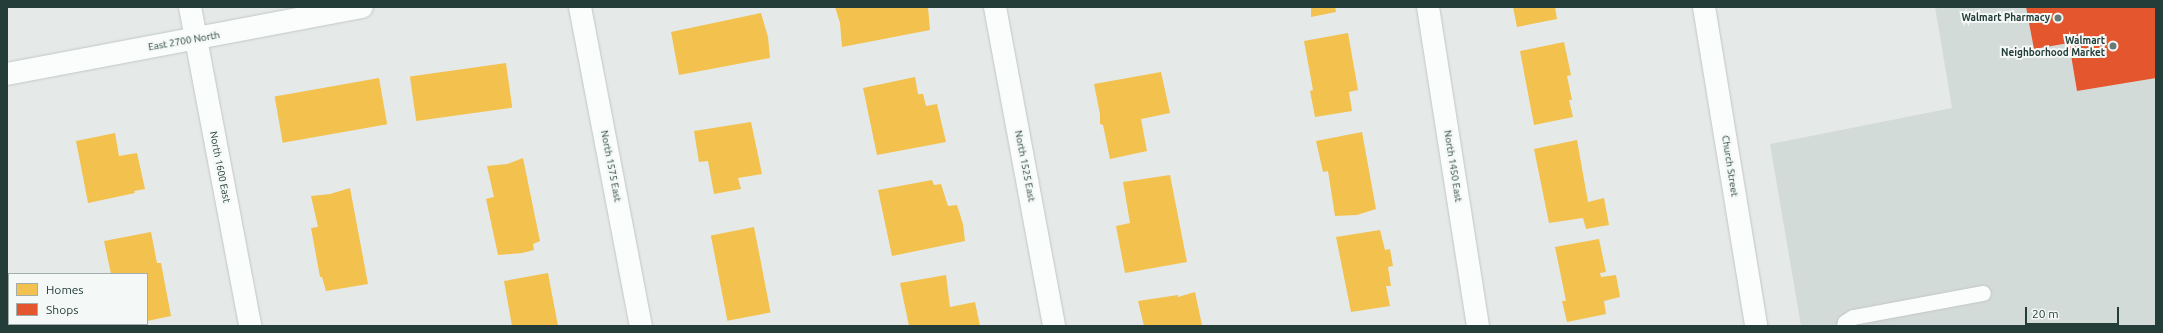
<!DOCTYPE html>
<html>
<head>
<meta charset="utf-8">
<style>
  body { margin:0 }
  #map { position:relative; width:2163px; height:333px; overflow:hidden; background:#e5eae8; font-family:Ubuntu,sans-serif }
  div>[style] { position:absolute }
  .built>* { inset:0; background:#d3dbd9 }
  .homes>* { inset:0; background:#f2c14e; transform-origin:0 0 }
  .shops>* { inset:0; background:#e4572e }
  .roads { filter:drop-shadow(0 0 1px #c2c7c5) drop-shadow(0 0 1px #c2c7c5) }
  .lane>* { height:15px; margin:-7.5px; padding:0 7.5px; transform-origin:7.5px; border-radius:7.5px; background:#fbfcfc }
  .street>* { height:22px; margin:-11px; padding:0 11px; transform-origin:11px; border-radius:11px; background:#fbfcfc }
  .secondary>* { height:22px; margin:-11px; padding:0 11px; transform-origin:11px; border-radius:11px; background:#fbfcfc }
  .dots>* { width:11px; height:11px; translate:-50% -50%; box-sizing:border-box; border:2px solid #f4f9f7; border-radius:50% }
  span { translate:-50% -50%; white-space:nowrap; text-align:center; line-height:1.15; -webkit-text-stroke:4px #f4f9f7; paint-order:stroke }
  .poi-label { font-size:10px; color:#243d39; font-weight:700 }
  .right { translate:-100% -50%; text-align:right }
  .street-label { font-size:10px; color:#243d39 }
  .frame { position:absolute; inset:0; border:8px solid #243d39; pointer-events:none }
  .legend { position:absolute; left:8px; top:273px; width:140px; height:52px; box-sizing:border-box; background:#f4f9f7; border:1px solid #a1aeab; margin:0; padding:5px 7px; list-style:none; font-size:12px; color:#243d39 }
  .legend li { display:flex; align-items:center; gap:8px; height:20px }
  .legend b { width:20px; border:1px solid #a1aeab }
  .scale { position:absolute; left:2025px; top:307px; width:94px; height:18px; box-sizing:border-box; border:2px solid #243d39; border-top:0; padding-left:5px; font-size:12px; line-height:14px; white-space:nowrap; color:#243d39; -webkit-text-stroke:3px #f4f9f7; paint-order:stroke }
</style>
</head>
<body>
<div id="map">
  <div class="built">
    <div style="clip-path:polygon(1935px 7px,2156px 7px,2156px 326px,1801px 326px,1770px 144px,1952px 108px)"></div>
  </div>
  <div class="homes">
    <div style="clip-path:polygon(835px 7px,928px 7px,930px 30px,842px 47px,840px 23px)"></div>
    <div style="clip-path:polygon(1311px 7px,1335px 7px,1336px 12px,1311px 17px)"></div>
    <div style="clip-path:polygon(1513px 7px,1555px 7px,1557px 19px,1517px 27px)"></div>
    <div style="clip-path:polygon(761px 13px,768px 37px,770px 58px,679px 75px,671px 32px)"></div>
    <div style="clip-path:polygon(1348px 33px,1358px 90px,1349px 92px,1352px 111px,1315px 117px,1310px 91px,1313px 90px,1304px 41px)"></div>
    <div style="clip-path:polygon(1564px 42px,1571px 75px,1567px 76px,1572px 100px,1569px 100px,1573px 117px,1534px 125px,1520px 51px)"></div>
    <div style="left:506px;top:63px;width:45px;height:97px;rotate:82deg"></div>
    <div style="clip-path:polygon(1161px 72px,1170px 113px,1141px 119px,1147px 151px,1110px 159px,1103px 125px,1100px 124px,1100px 114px,1094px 84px)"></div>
    <div style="clip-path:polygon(915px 77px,918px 94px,923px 94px,926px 106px,937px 104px,946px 142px,877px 155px,863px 88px)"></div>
    <div style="left:379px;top:78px;width:47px;height:106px;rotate:80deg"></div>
    <div style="clip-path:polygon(751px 122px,762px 174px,738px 178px,741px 189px,714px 194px,708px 161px,699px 162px,694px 131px)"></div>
    <div style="clip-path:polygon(1362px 132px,1376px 209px,1357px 215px,1335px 216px,1328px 171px,1323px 172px,1316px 141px)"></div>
    <div style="clip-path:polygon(115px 133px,119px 156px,137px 153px,145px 189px,134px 191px,135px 193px,88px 203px,76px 141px)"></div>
    <div style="clip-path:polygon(1577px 140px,1588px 202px,1604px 198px,1609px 225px,1586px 229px,1583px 218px,1549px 223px,1534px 149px)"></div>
    <div style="clip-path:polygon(523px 158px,540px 241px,533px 244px,534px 250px,522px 253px,498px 255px,486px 199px,494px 197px,487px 166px,507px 164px)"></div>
    <div style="clip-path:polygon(1170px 175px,1187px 262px,1125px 273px,1116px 226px,1130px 223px,1123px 182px)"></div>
    <div style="clip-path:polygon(932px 180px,934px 185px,941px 184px,948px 206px,957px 205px,963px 224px,965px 241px,892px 256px,878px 190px)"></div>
    <div style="clip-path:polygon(350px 188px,368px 284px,326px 291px,322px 277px,320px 277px,311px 228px,318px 227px,311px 196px,330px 194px)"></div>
    <div style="left:754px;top:227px;width:87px;height:44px;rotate:79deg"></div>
    <div style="clip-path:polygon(1380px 230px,1385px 250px,1390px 249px,1393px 266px,1388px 267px,1391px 286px,1386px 286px,1390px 306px,1351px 312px,1336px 237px)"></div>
    <div style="clip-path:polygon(151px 232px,157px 263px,161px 263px,171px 316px,147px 321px,147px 274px,111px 274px,104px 241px)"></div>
    <div style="clip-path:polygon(1599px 239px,1606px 272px,1600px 273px,1601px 277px,1616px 275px,1620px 297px,1604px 301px,1606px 314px,1567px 322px,1562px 301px,1566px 301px,1555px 247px)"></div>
    <div style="clip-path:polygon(548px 273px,558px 326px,512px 326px,504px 281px)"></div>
    <div style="clip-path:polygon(946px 275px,950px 307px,975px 302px,980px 326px,909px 326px,900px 283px)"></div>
    <div style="clip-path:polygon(1195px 292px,1202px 325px,1144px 326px,1138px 301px,1178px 295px,1178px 297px)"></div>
  </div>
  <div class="shops">
    <div style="clip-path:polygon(2026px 7px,2156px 7px,2156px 78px,2077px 91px,2069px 43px,2034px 49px)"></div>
  </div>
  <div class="roads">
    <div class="lane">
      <div style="left:1844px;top:326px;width:4px;rotate:-76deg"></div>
      <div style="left:1845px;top:322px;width:9px;rotate:-32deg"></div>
      <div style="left:1853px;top:317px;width:132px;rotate:-10.5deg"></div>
    </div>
    <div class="street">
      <div style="left:190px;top:7px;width:325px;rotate:79.3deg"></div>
      <div style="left:580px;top:7px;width:325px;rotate:79.2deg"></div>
      <div style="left:995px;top:7px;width:324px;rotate:79.5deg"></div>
      <div style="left:1428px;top:7px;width:323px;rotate:81.1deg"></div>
      <div style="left:7px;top:74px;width:361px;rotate:-10.7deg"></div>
    </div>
    <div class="secondary">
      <div style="left:1704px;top:7px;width:323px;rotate:80.7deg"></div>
    </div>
  </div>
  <div class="dots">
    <div style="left:2058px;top:18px;background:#687a76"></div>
    <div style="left:2113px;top:46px;background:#687a76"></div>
  </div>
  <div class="poi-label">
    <span class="right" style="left:2050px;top:18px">Walmart Pharmacy</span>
    <span class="right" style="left:2105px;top:46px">Walmart<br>Neighborhood Market</span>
  </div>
  <div class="street-label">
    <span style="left:184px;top:41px;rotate:-10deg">East 2700 North</span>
    <span style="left:611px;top:166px;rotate:79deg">North 1575 East</span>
    <span style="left:1025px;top:166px;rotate:79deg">North 1525 East</span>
    <span style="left:1453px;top:166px;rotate:81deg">North 1450 East</span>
    <span style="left:1730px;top:166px;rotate:81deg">Church Street</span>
    <span style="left:220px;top:167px;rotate:79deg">North 1600 East</span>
  </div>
  <div class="frame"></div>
  <ul class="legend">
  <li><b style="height:11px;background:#f2c14e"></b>Homes</li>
  <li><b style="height:11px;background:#e4572e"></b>Shops</li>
  </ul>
  <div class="scale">20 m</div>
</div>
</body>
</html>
